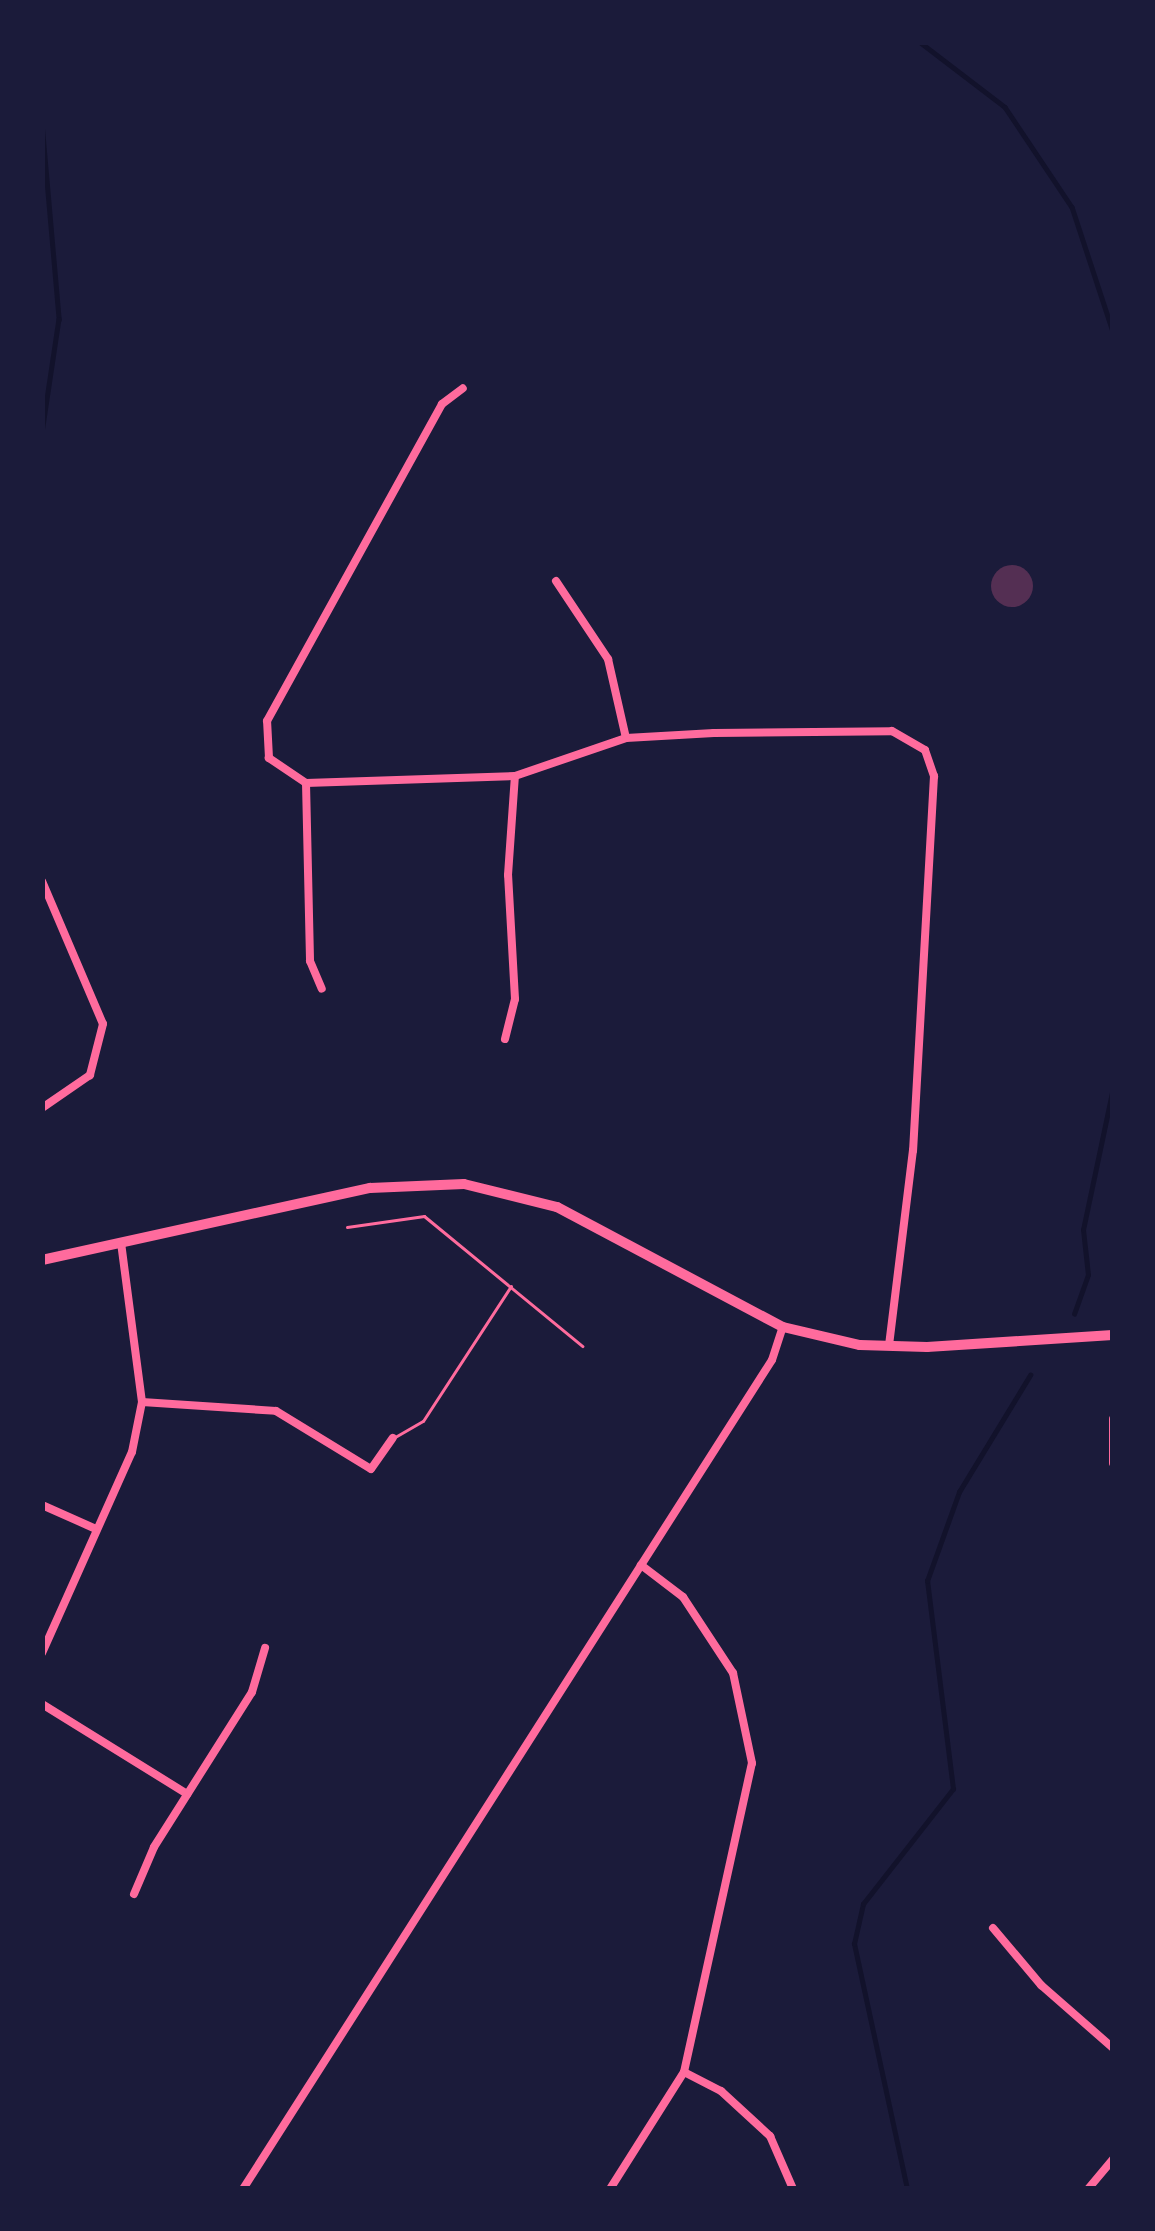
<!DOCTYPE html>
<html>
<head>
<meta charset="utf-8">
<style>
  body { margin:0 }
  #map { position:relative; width:1155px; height:2231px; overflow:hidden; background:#1b1b3a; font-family:Poppins,sans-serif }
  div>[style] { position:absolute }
  .stream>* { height:4.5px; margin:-2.25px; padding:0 2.25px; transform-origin:2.25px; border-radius:2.25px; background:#12122b }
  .building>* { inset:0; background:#542f53 }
  .round { border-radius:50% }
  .service>* { height:3px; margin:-1.5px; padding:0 1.5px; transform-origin:1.5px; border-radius:1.5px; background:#ff6b9d }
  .minor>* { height:8px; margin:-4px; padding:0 4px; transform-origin:4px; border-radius:4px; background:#ff6b9d }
  .primary>* { height:10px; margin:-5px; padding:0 5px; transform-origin:5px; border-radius:5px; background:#ff6b9d }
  span { translate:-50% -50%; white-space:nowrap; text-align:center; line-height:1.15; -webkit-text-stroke:12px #1b1b3a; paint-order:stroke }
  .frame { position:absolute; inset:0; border:45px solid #1b1b3a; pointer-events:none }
</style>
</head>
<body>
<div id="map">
  <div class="stream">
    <div style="left:920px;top:42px;width:107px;rotate:37.4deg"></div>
    <div style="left:1005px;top:107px;width:120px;rotate:56.2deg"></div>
    <div style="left:1072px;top:207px;width:132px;rotate:71.8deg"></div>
    <div style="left:42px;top:123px;width:197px;rotate:85deg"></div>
    <div style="left:59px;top:319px;width:115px;rotate:98.5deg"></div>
    <div style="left:1074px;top:1314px;width:41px;rotate:-70.3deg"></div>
    <div style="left:1088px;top:1275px;width:45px;rotate:-96.3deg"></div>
    <div style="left:1083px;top:1230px;width:145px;rotate:-78.1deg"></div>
    <div style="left:907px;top:2189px;width:251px;rotate:-102.2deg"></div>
    <div style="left:854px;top:1944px;width:41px;rotate:-77.3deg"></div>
    <div style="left:863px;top:1904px;width:146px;rotate:-52deg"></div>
    <div style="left:953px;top:1789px;width:210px;rotate:-97.1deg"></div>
    <div style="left:927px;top:1581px;width:95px;rotate:-70.2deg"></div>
    <div style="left:959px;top:1492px;width:137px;rotate:-58.7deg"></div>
  </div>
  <div class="building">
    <div class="round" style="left:991px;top:565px;width:42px;height:42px"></div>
  </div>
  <div class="service">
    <div style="left:347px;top:1227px;width:78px;rotate:-8.1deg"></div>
    <div style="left:424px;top:1216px;width:205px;rotate:39.4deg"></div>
    <div style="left:395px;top:1437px;width:32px;rotate:-30deg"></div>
    <div style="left:423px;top:1421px;width:161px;rotate:-56.9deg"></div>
  </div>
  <div class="minor">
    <div style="left:556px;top:581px;width:94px;rotate:56.3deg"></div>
    <div style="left:608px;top:659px;width:81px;rotate:77.2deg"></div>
    <div style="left:306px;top:783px;width:209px;rotate:-1.9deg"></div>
    <div style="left:515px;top:776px;width:117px;rotate:-18.9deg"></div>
    <div style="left:626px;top:738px;width:88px;rotate:-3.3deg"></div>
    <div style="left:714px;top:733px;width:178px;rotate:-0.6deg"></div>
    <div style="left:892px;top:731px;width:38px;rotate:30deg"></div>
    <div style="left:925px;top:750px;width:28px;rotate:71deg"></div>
    <div style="left:934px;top:776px;width:375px;rotate:93.2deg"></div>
    <div style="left:913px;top:1150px;width:197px;rotate:97deg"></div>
    <div style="left:306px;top:783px;width:45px;rotate:-146deg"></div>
    <div style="left:269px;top:758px;width:37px;rotate:-93deg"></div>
    <div style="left:267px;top:721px;width:362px;rotate:-61.1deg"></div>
    <div style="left:442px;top:404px;width:26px;rotate:-37deg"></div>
    <div style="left:306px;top:783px;width:178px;rotate:88.7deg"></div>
    <div style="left:310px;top:961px;width:30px;rotate:67deg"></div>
    <div style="left:42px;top:881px;width:155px;rotate:66.9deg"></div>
    <div style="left:103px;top:1024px;width:53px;rotate:104.3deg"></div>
    <div style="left:90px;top:1075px;width:58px;rotate:145.5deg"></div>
    <div style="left:505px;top:1039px;width:41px;rotate:-76deg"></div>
    <div style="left:515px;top:999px;width:124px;rotate:-93.2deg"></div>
    <div style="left:508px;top:875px;width:99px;rotate:-86deg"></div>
    <div style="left:142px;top:1402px;width:134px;rotate:3.8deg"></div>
    <div style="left:276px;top:1411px;width:111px;rotate:31.4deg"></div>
    <div style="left:371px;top:1469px;width:38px;rotate:-55deg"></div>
    <div style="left:1113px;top:1419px;width:44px;rotate:90deg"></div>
    <div style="left:42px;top:1505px;width:59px;rotate:24deg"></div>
    <div style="left:42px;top:1653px;width:220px;rotate:-65.9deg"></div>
    <div style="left:132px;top:1452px;width:51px;rotate:-78.7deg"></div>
    <div style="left:142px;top:1402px;width:160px;rotate:-97.5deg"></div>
    <div style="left:42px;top:1704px;width:171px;rotate:31.8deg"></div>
    <div style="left:134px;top:1894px;width:51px;rotate:-66.9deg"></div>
    <div style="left:154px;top:1847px;width:183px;rotate:-57.7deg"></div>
    <div style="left:252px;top:1692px;width:46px;rotate:-73.5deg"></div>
    <div style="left:993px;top:1928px;width:75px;rotate:49.9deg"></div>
    <div style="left:1041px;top:1985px;width:96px;rotate:41.2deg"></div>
    <div style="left:684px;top:2072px;width:42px;rotate:27.2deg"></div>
    <div style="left:721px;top:2091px;width:67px;rotate:42.6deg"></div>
    <div style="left:770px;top:2136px;width:58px;rotate:66.5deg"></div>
    <div style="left:243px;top:2189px;width:983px;rotate:-57.46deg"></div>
    <div style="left:772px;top:1360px;width:35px;rotate:-72deg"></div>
    <div style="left:610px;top:2189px;width:138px;rotate:-57.7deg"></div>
    <div style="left:684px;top:2072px;width:316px;rotate:-77.6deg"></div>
    <div style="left:752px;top:1763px;width:92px;rotate:-101.9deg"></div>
    <div style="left:733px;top:1673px;width:91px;rotate:-123.3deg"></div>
    <div style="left:683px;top:1597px;width:53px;rotate:-142.7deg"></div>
    <div style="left:1088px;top:2189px;width:39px;rotate:-50deg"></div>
  </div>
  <div class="primary">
    <div style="left:42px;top:1260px;width:336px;rotate:-12.4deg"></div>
    <div style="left:370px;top:1188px;width:94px;rotate:-2.4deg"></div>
    <div style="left:464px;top:1184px;width:96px;rotate:13.9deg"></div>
    <div style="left:557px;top:1207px;width:256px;rotate:28deg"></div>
    <div style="left:783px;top:1327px;width:79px;rotate:13.2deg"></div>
    <div style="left:860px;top:1345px;width:67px;rotate:1.7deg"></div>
    <div style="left:927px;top:1347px;width:186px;rotate:-3.7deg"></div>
  </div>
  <div class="frame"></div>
</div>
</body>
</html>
